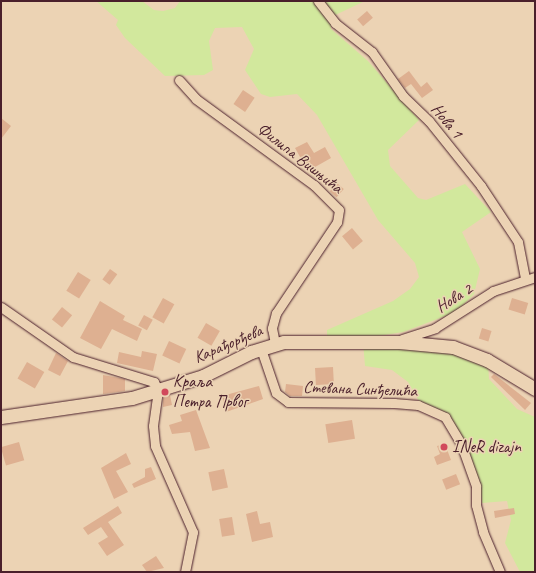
<!DOCTYPE html>
<html>
<head>
<meta charset="utf-8">
<style>
  body { margin:0 }
  #map { position:relative; width:536px; height:573px; overflow:hidden; background:#ecd3b4; font-family:Caveat,sans-serif }
  div>[style] { position:absolute }
  .green>* { inset:0; background:#d2e89d }
  .building>* { inset:0; background:#deb091; transform-origin:0 0 }
  .roads { filter:drop-shadow(0 0 1px #4a1f2b) drop-shadow(0 0 1px #4a1f2b) }
  .street>* { height:9px; margin:-4.5px; padding:0 4.5px; transform-origin:4.5px; border-radius:4.5px; background:#ecd3b4 }
  .secondary>* { height:13px; margin:-6.5px; padding:0 6.5px; transform-origin:6.5px; border-radius:6.5px; background:#ecd3b4 }
  .dots>* { width:11px; height:11px; translate:-50% -50%; box-sizing:border-box; border:2px solid #ecd3b4; border-radius:50% }
  span { translate:-50% -50%; white-space:nowrap; text-align:center; line-height:1.15; -webkit-text-stroke:3px #ecd3b4; paint-order:stroke }
  .street-label { font-size:17px; color:#4a1f2b }
  .poi-label { font-size:17px; color:#4a1f2b }
  .left { translate:0 -50%; text-align:left }
  .frame { position:absolute; inset:0; border:2px solid #4a1f2b; pointer-events:none }
</style>
</head>
<body>
<div id="map">
  <div class="green">
    <div style="clip-path:polygon(96px 1px,142px 1px,154px 10px,163px 11px,175px 8px,180px 1px,365px 1px,331px 17px,331px 29px,368px 61px,419px 120px,388px 150px,390px 166px,418px 198px,426px 200px,465px 184px,491px 212px,462px 232px,480px 269px,474px 294px,456px 312px,403px 332px,378px 336px,327px 336px,327px 330px,393px 301px,410px 289px,419px 277px,415px 263px,378px 220px,317px 115px,297px 94px,270px 97px,261px 94px,245px 70px,254px 49px,242px 27px,215px 28px,209px 41px,213px 70px,204px 75px,165px 76px,125px 38px,116px 25px,118px 20px)"></div>
    <div style="clip-path:polygon(363px 342px,436px 345px,488px 364px,489px 379px,517px 409px,535px 417px,535px 572px,520px 572px,505px 543px,511px 520px,507px 501px,482px 503px,480px 485px,456px 426px,446px 413px,419px 401px,408px 382px,392px 370px,365px 366px)"></div>
  </div>
  <div class="building">
    <div style="left:367px;top:11px;width:9px;height:13px;rotate:49deg"></div>
    <div style="clip-path:polygon(409px 71px,421px 87px,427px 82px,433px 90px,422px 98px,411px 84px,405px 88px,398px 79px)"></div>
    <div style="left:243px;top:90px;width:14px;height:17px;rotate:34deg"></div>
    <div style="clip-path:polygon(1px 118px,11px 126px,1px 139px)"></div>
    <div style="clip-path:polygon(307px 142px,314px 153px,325px 147px,331px 158px,308px 171px,295px 148px)"></div>
    <div style="left:337px;top:183px;width:9px;height:11px;rotate:41deg"></div>
    <div style="left:352px;top:228px;width:17px;height:13px;rotate:50deg"></div>
    <div style="left:110px;top:269px;width:9px;height:13px;rotate:36deg"></div>
    <div style="left:78px;top:272px;width:15px;height:22px;rotate:32deg"></div>
    <div style="left:163px;top:298px;width:13px;height:22px;rotate:29deg"></div>
    <div style="left:512px;top:298px;width:17px;height:12px;rotate:17deg"></div>
    <div style="clip-path:polygon(100px 301px,125px 316px,123px 320px,142px 329px,137px 341px,112px 329px,101px 349px,80px 338px)"></div>
    <div style="left:62px;top:307px;width:13px;height:16px;rotate:39deg"></div>
    <div style="left:144px;top:315px;width:10px;height:12px;rotate:29deg"></div>
    <div style="left:206px;top:323px;width:16px;height:17px;rotate:30deg"></div>
    <div style="left:482px;top:328px;width:10px;height:11px;rotate:17deg"></div>
    <div style="left:169px;top:341px;width:19px;height:16px;rotate:25deg"></div>
    <div style="clip-path:polygon(142px 351px,157px 354px,153px 371px,117px 363px,119px 352px,141px 357px)"></div>
    <div style="clip-path:polygon(56px 353px,68px 361px,60px 376px,48px 370px)"></div>
    <div style="left:27px;top:362px;width:20px;height:19px;rotate:30deg"></div>
    <div style="left:333px;top:367px;width:17px;height:18px;rotate:87deg"></div>
    <div style="clip-path:polygon(494px 374px,531px 403px,525px 410px,491px 377px)"></div>
    <div style="clip-path:polygon(103px 375px,125px 379px,125px 391px,103px 394px)"></div>
    <div style="clip-path:polygon(286px 384px,303px 386px,302px 396px,290px 396px,285px 392px)"></div>
    <div style="clip-path:polygon(259px 386px,263px 399px,226px 412px,222px 396px)"></div>
    <div style="clip-path:polygon(170px 395px,172px 405px,163px 407px,163px 397px)"></div>
    <div style="clip-path:polygon(196px 410px,210px 448px,195px 451px,190px 432px,172px 434px,169px 425px,182px 421px,180px 415px)"></div>
    <div style="left:352px;top:420px;width:19px;height:27px;rotate:81deg"></div>
    <div style="left:19px;top:442px;width:19px;height:19px;rotate:74deg"></div>
    <div style="clip-path:polygon(445px 444px,451px 460px,437px 465px,434px 457px,440px 454px,437px 446px)"></div>
    <div style="clip-path:polygon(126px 453px,131px 464px,116px 471px,128px 492px,114px 499px,101px 468px)"></div>
    <div style="clip-path:polygon(151px 467px,156px 479px,134px 488px,132px 484px,145px 477px,145px 469px)"></div>
    <div style="left:224px;top:469px;width:19px;height:16px;rotate:78deg"></div>
    <div style="left:456px;top:474px;width:11px;height:15px;rotate:68deg"></div>
    <div style="clip-path:polygon(118px 506px,122px 513px,108px 522px,124px 545px,107px 556px,98px 543px,108px 537px,101px 527px,88px 535px,83px 528px)"></div>
    <div style="clip-path:polygon(514px 508px,515px 514px,495px 518px,494px 511px)"></div>
    <div style="clip-path:polygon(257px 511px,260px 524px,270px 522px,273px 537px,252px 542px,246px 514px)"></div>
    <div style="left:232px;top:517px;width:18px;height:13px;rotate:81deg"></div>
    <div style="clip-path:polygon(156px 556px,164px 568px,147px 572px,142px 565px)"></div>
  </div>
  <div class="roads">
    <div class="street">
      <div style="left:318px;top:1px;width:28px;rotate:52deg"></div>
      <div style="left:335px;top:23px;width:47px;rotate:38.1deg"></div>
      <div style="left:372px;top:52px;width:54px;rotate:54.8deg"></div>
      <div style="left:403px;top:96px;width:36px;rotate:44deg"></div>
      <div style="left:429px;top:121px;width:83px;rotate:51.3deg"></div>
      <div style="left:481px;top:186px;width:67px;rotate:56.5deg"></div>
      <div style="left:518px;top:242px;width:38px;rotate:79deg"></div>
      <div style="left:179px;top:80px;width:25px;rotate:48deg"></div>
      <div style="left:196px;top:99px;width:146px;rotate:36.1deg"></div>
      <div style="left:314px;top:185px;width:35px;rotate:45deg"></div>
      <div style="left:339px;top:210px;width:12px;rotate:99deg"></div>
      <div style="left:337px;top:222px;width:110px;rotate:123.8deg"></div>
      <div style="left:276px;top:313px;width:16px;rotate:105deg"></div>
      <div style="left:272px;top:328px;width:15px;rotate:79deg"></div>
      <div style="left:1px;top:307px;width:88px;rotate:34.8deg"></div>
      <div style="left:73px;top:357px;width:85px;rotate:17.2deg"></div>
      <div style="left:154px;top:382px;width:9px;rotate:63deg"></div>
      <div style="left:158px;top:390px;width:36px;rotate:98deg"></div>
      <div style="left:153px;top:426px;width:20px;rotate:84deg"></div>
      <div style="left:155px;top:446px;width:94px;rotate:66.2deg"></div>
      <div style="left:193px;top:532px;width:41px;rotate:101.3deg"></div>
      <div style="left:402px;top:339px;width:35px;rotate:-18deg"></div>
      <div style="left:435px;top:328px;width:69px;rotate:-32.5deg"></div>
      <div style="left:493px;top:291px;width:44px;rotate:-18.4deg"></div>
      <div style="left:261px;top:349px;width:46px;rotate:71.2deg"></div>
      <div style="left:276px;top:393px;width:15px;rotate:37deg"></div>
      <div style="left:288px;top:402px;width:106px;rotate:0.5deg"></div>
      <div style="left:394px;top:403px;width:24px;rotate:5deg"></div>
      <div style="left:418px;top:405px;width:30px;rotate:24deg"></div>
      <div style="left:445px;top:417px;width:31px;rotate:59deg"></div>
      <div style="left:461px;top:444px;width:45px;rotate:70.3deg"></div>
      <div style="left:476px;top:486px;width:19px;rotate:90deg"></div>
      <div style="left:476px;top:505px;width:28px;rotate:75deg"></div>
      <div style="left:483px;top:532px;width:43px;rotate:67deg"></div>
    </div>
    <div class="secondary">
      <div style="left:1px;top:417px;width:132px;rotate:-8.3deg"></div>
      <div style="left:132px;top:398px;width:74px;rotate:-17.2deg"></div>
      <div style="left:203px;top:376px;width:54px;rotate:-26.6deg"></div>
      <div style="left:251px;top:352px;width:34px;rotate:-17deg"></div>
      <div style="left:284px;top:342px;width:115px"></div>
      <div style="left:399px;top:342px;width:54px;rotate:5.3deg"></div>
      <div style="left:453px;top:347px;width:36px;rotate:21deg"></div>
      <div style="left:487px;top:360px;width:56px;rotate:31.1deg"></div>
    </div>
  </div>
  <div class="dots">
    <div style="left:165px;top:392px;background:#d1495b"></div>
    <div style="left:444px;top:447px;background:#d1495b"></div>
  </div>
  <div class="street-label">
    <span style="left:447px;top:121px;rotate:51deg">Нова 1</span>
    <span style="left:300px;top:158px;rotate:38deg">Филипа Вишњића</span>
    <span style="left:454px;top:298px;rotate:-32deg">Нова 2</span>
    <span style="left:228px;top:344px;rotate:-23deg">Карађорђева</span>
    <span style="left:360px;top:389px;rotate:2deg">Стевана Синђелића</span>
  </div>
  <div class="poi-label">
    <span class="left" style="left:173px;top:392px">Краља<br>Петра Првог</span>
    <span class="left" style="left:452px;top:447px">INeR dizajn</span>
  </div>
  <div class="frame"></div>
</div>
</body>
</html>
